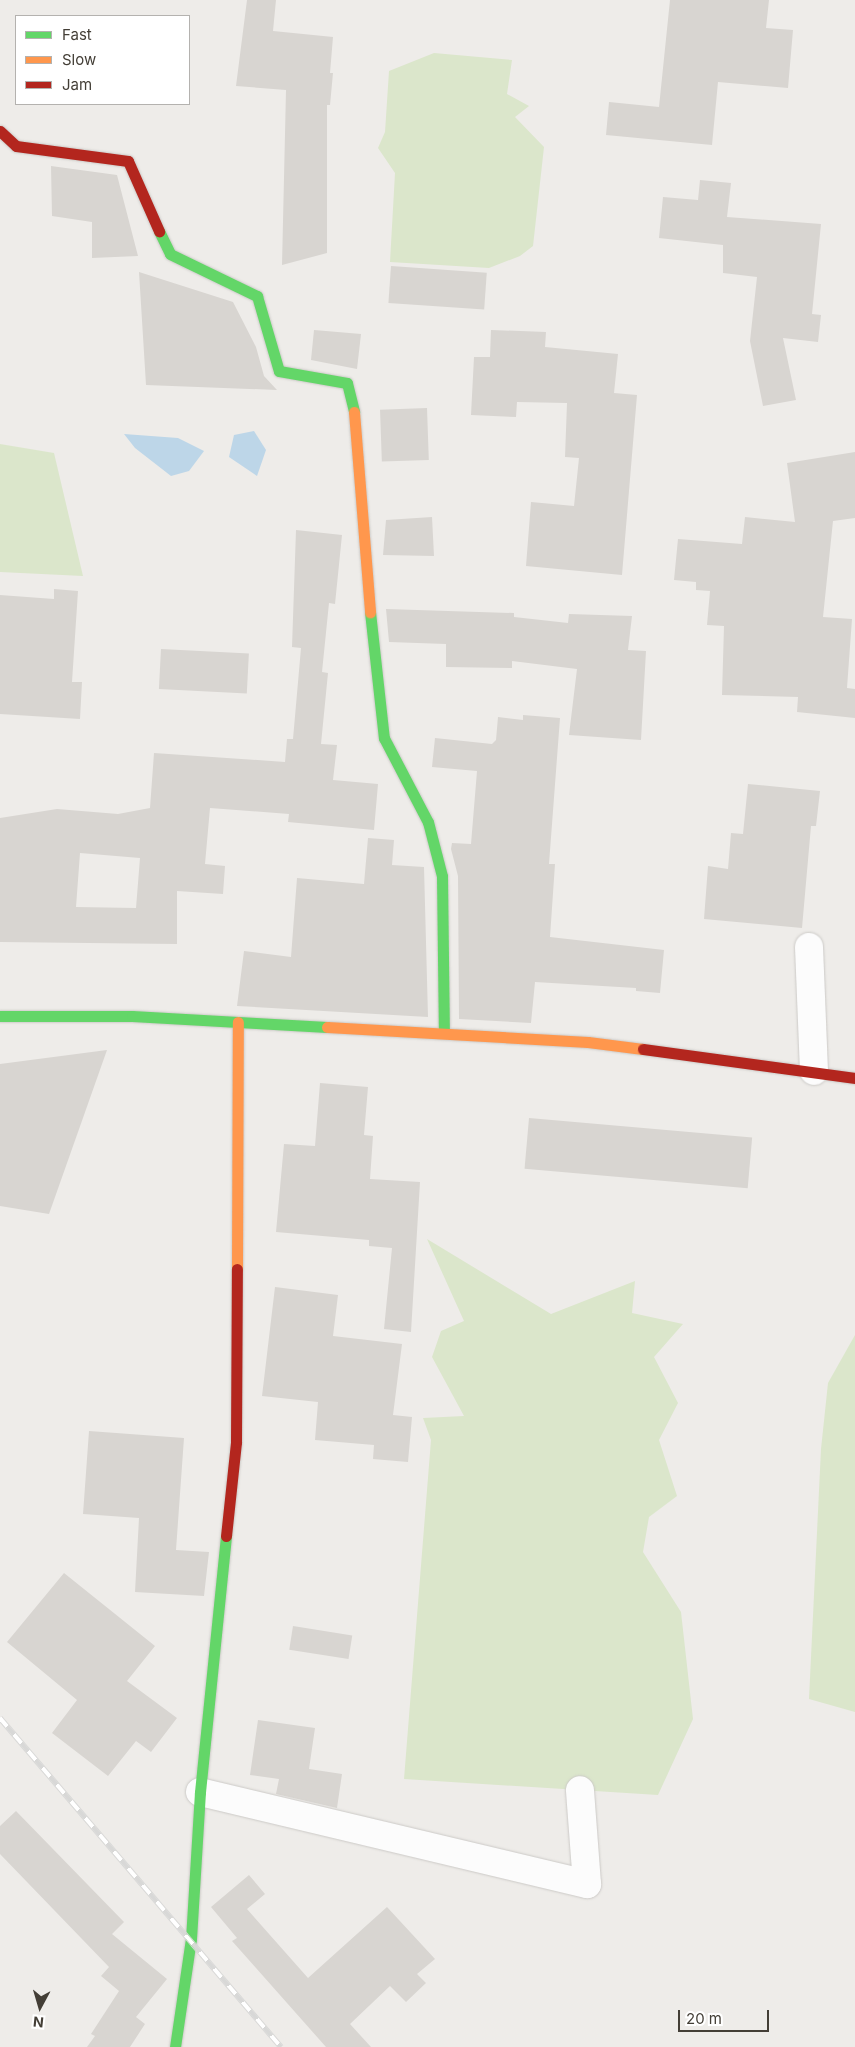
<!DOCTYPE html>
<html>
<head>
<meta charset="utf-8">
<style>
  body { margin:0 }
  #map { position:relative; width:855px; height:2047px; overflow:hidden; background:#eeece9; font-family:Inter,sans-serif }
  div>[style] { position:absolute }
  .green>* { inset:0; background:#dbe6cb }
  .water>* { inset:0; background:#bdd6e8 }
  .building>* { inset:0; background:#d8d5d1; transform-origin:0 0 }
  .roads { filter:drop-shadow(0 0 1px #cccac7) drop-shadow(0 0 1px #cccac7) }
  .street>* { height:28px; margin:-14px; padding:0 14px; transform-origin:14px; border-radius:14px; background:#fcfcfc }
  .fast>* { height:11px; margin:-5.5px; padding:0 5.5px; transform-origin:5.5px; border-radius:5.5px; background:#63d668 }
  .slow>* { height:11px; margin:-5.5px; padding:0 5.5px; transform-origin:5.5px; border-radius:5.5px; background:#ff974d }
  .jam>* { height:11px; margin:-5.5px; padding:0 5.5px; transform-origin:5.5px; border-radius:5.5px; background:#b3261e }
  .rail>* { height:5.5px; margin-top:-2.75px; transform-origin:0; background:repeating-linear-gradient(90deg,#fff 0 11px,#d8d8d7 0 22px); box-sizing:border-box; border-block:1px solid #d8d8d7 }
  span { translate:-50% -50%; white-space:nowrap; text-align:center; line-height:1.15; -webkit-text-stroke:4px #fff; paint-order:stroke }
  .legend { position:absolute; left:15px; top:15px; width:175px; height:90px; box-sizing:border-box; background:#fff; border:1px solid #b4b2af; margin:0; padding:6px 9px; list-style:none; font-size:15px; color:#433e36 }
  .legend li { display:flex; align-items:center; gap:10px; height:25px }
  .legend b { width:25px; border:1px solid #b4b2af }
  .north { position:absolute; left:15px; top:1982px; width:50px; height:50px; -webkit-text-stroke:4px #fff; paint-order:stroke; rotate:186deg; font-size:14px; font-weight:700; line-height:20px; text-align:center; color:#433e36 }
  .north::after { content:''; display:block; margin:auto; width:18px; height:22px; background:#433e36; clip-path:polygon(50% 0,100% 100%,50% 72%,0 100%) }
  .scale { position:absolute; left:678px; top:2010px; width:91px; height:22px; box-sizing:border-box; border:2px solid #433e36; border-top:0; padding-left:6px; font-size:15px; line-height:18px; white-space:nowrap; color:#433e36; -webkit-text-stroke:4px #fff; paint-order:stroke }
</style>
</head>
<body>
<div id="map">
  <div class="green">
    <div style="clip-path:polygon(434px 53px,512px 60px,507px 94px,529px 106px,515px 117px,544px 147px,533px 246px,520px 256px,489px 268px,390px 262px,395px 173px,378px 148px,385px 132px,389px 71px)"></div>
    <div style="clip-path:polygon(0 444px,54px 453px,83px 576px,0 572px)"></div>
    <div style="clip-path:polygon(427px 1239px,551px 1314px,635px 1281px,632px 1313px,683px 1324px,654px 1357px,678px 1403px,659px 1440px,677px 1496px,649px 1517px,643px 1552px,681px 1612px,693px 1719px,658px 1795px,404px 1779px,431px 1440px,423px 1418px,464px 1416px,432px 1357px,441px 1331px,464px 1321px)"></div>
    <div style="clip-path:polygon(855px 1335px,855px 1712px,809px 1699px,821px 1449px,828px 1383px)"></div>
  </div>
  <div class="water">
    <div style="clip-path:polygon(254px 431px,266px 450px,257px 476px,229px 457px,234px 435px)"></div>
    <div style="clip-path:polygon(124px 434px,178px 438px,204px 451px,189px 471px,171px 476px,135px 448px)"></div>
  </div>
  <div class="building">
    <div style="clip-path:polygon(247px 0,276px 0,273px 31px,333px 37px,330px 73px,333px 73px,330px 105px,327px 105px,327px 253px,282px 265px,286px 90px,236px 86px)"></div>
    <div style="clip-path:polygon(670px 0,769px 0,766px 28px,793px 30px,788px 88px,718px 82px,712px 145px,606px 135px,609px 102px,659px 107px)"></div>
    <div style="clip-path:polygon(51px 166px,117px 175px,138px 256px,92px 258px,92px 222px,52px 216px)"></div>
    <div style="clip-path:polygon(700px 180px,731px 183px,727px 217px,821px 224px,812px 314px,821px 315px,818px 342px,783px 338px,796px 400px,763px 406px,750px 341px,757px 277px,723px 273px,723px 245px,659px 238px,663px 197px,698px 200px)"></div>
    <div style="left:391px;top:266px;width:96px;height:37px;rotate:4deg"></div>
    <div style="clip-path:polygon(139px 272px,233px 302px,256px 347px,264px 376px,277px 390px,146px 385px)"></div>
    <div style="clip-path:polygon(314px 330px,361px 334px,357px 369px,311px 360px)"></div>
    <div style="clip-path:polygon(491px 330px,546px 332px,545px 347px,618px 354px,614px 393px,637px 395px,622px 575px,526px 566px,531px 502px,574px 506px,579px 458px,565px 457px,567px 403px,517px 402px,516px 417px,471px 415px,474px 357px,490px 357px)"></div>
    <div style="left:427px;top:408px;width:52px;height:47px;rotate:88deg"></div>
    <div style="clip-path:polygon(855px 452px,855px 518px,833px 521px,823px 617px,852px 619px,847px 688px,855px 689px,855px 718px,797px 712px,798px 697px,722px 695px,724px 626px,707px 625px,710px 591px,696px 590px,696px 582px,674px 580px,678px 539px,742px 544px,745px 517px,795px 522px,787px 463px)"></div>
    <div style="clip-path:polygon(432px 517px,434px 556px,383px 555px,386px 520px)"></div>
    <div style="clip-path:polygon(evenodd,296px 530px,342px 535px,335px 604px,329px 603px,322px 672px,328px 673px,321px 744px,337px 745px,333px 780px,378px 784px,374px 830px,288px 822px,289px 814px,210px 808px,205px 864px,225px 866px,223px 894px,177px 891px,177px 944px,0 942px,0 818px,57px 809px,118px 814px,150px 808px,154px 753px,285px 762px,287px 739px,293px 739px,301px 648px,292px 647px,296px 530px,80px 853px,140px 858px,136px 908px,76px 907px,80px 853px)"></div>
    <div style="clip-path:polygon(54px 589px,78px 591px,72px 682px,82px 682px,80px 719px,0 714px,0 595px,54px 599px)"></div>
    <div style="clip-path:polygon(386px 609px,514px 613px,514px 617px,568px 623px,569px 614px,632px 616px,628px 650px,646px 651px,641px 740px,569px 735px,577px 669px,512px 661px,512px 668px,446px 667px,446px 644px,389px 642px)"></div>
    <div style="left:161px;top:649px;width:88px;height:40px;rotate:3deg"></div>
    <div style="clip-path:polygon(523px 715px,560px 718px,549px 864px,555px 864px,550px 937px,664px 950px,660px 993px,636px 991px,636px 988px,535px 982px,531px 1023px,459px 1019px,458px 876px,451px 849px,452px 843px,471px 844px,477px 771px,432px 767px,435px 738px,492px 744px,496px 740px,498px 717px,523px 720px)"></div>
    <div style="clip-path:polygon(748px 784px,820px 791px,816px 826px,811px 826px,802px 928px,704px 919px,708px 866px,728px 869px,731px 833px,743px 834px)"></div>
    <div style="clip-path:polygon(368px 838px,394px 840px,392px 865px,424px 867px,428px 1017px,237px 1006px,244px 951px,291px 957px,297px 878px,364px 884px)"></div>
    <div style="clip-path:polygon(107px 1050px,49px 1214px,0 1206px,0 1064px)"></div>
    <div style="clip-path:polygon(320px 1083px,368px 1087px,364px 1135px,373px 1136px,370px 1179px,420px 1182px,411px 1332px,384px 1329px,392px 1248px,369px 1246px,369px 1240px,276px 1232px,284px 1144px,315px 1146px)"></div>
    <div style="left:529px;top:1118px;width:224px;height:51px;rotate:5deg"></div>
    <div style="clip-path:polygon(275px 1287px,338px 1295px,333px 1336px,402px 1344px,393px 1415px,412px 1417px,408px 1462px,373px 1459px,374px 1445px,315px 1440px,318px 1402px,262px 1396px)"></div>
    <div style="clip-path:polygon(89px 1431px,184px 1438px,176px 1550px,209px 1552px,204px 1596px,135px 1592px,139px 1518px,83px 1514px)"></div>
    <div style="clip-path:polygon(64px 1573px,155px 1646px,127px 1681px,177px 1718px,151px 1752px,136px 1741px,108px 1776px,52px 1733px,77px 1700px,7px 1642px)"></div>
    <div style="left:293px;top:1626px;width:60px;height:24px;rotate:9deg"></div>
    <div style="clip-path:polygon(258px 1720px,315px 1728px,309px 1769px,342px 1774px,337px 1808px,276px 1794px,279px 1779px,250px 1775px)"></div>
    <div style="clip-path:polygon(16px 1811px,124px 1922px,112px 1934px,167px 1979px,136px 2017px,145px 2024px,130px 2047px,87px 2047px,95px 2036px,91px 2034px,119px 1991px,101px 1976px,109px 1967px,0 1854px,0 1826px)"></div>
    <div style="clip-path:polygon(249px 1875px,265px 1894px,247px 1909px,308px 1978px,387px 1907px,435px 1959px,417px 1974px,426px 1983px,406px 2002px,390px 1986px,350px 2024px,371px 2047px,326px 2047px,232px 1941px,237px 1938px,211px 1907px)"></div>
  </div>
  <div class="roads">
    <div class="street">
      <div style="left:809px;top:947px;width:124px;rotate:87.7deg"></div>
      <div style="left:200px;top:1792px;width:398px;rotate:13.4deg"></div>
      <div style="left:587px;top:1884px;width:94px;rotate:-94.3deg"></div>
    </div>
    <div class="fast">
      <div style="left:159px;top:231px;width:25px;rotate:64deg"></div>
      <div style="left:170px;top:254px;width:97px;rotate:25.8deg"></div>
      <div style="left:257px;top:296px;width:78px;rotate:73.7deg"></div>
      <div style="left:279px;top:371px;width:69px;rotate:10deg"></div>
      <div style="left:347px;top:383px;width:30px;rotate:76deg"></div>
      <div style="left:370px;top:612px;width:127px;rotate:83.7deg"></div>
      <div style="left:384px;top:738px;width:95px;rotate:62.4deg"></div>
      <div style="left:428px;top:822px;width:56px;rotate:75.5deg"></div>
      <div style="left:442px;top:876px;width:157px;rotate:89.3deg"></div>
      <div style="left:0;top:1016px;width:132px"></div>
      <div style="left:132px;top:1016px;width:195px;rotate:3.2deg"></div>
      <div style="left:175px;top:2047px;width:109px;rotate:-81.6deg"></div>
      <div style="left:191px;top:1939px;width:147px;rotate:-86.5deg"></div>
      <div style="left:200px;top:1792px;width:257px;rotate:-84.2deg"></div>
    </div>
    <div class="slow">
      <div style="left:354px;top:412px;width:201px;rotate:85.4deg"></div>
      <div style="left:327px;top:1027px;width:261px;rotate:3.3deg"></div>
      <div style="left:588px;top:1042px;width:55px;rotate:7.3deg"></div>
      <div style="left:237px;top:1269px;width:247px;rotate:-89.8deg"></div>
    </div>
    <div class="jam">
      <div style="left:0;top:131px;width:22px;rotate:43deg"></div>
      <div style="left:16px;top:146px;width:113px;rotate:7.6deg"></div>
      <div style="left:128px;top:161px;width:77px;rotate:66.1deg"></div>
      <div style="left:643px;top:1049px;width:214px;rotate:7.8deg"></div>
      <div style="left:226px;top:1536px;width:95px;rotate:-83.9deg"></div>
      <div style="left:236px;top:1442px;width:173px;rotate:-89.7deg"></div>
    </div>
  </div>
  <div class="rail">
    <div style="left:0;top:1718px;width:433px;rotate:49.5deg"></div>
  </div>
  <ul class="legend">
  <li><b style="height:6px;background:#63d668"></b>Fast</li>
  <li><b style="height:6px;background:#ff974d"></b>Slow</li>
  <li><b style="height:6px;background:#b3261e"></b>Jam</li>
  </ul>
  <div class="north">N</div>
  <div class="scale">20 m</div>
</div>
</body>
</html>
